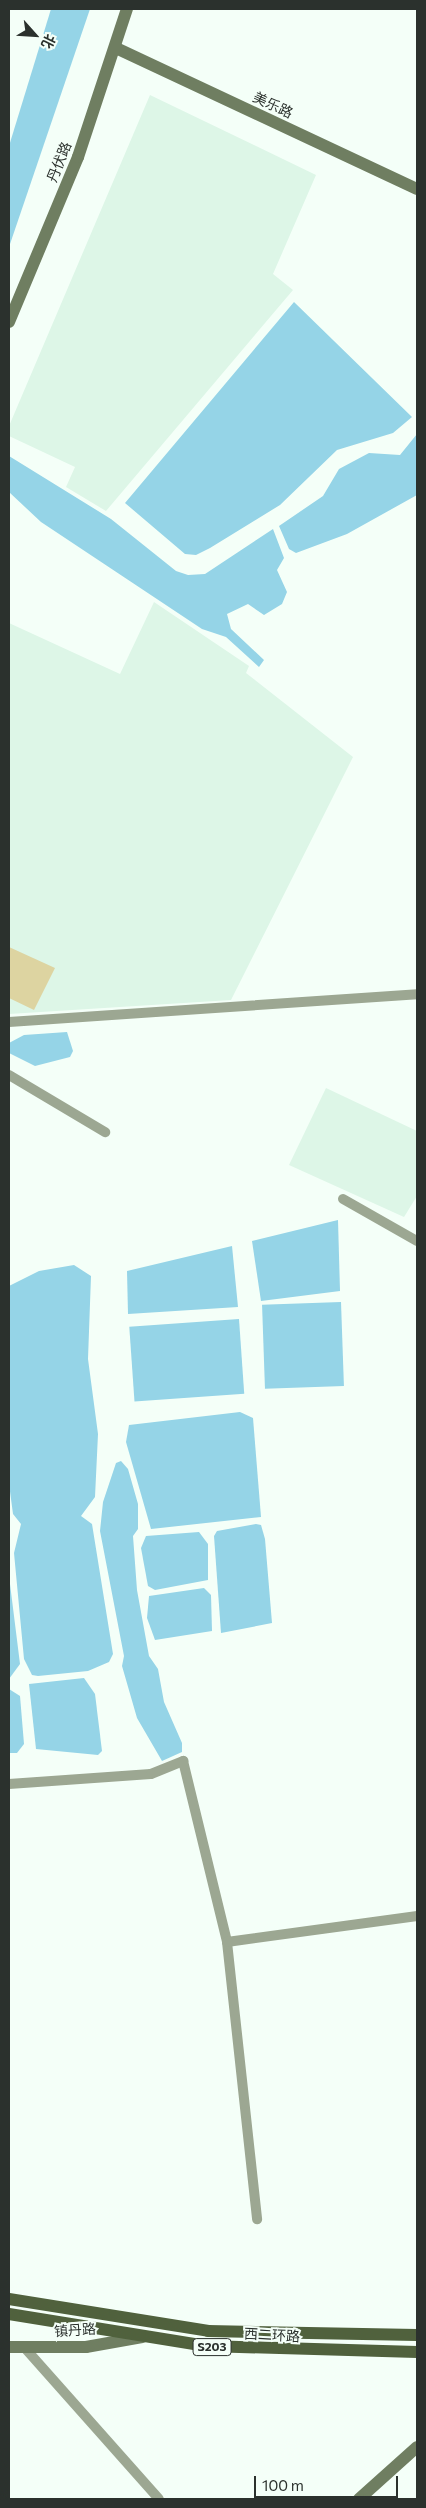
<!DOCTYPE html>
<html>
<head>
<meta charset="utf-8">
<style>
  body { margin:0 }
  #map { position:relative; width:426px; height:2508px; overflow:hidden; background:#f4fff8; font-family:Commissioner,"Noto Sans SC",sans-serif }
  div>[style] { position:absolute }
  .built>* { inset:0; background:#ddf6e7 }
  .green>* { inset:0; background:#ddd4a1 }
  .water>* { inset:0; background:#95d4e7; transform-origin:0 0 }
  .street>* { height:10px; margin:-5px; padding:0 5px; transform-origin:5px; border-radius:5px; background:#9ca792 }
  .secondary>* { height:12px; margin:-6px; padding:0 6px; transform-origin:6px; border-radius:6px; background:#6f7e61 }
  .primary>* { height:12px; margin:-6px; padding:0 6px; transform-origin:6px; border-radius:6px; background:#50613d }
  span { translate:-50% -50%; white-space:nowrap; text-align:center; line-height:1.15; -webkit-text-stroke:4px #f4fff8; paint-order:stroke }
  .shield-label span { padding:1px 4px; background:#f4fff8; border:1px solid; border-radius:4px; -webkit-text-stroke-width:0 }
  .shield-label { font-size:12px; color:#2b312d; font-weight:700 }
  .street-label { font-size:14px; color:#2b312d }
  .frame { position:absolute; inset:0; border:10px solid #2b312d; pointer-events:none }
  .north { position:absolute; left:10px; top:10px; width:50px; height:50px; -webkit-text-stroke:4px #f4fff8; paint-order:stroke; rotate:116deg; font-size:14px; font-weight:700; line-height:20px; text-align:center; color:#2b312d }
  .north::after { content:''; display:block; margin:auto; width:18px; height:22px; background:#2b312d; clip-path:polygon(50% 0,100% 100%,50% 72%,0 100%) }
  .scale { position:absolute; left:254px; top:2476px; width:144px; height:22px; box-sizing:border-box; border:2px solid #2b312d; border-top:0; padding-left:6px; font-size:15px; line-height:18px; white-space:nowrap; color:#2b312d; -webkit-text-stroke:4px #f4fff8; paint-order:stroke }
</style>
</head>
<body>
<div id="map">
  <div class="built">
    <div style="clip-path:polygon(150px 95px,316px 175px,273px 274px,293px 290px,106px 511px,66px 487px,75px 467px,9px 436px,9px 426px)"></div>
    <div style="clip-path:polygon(154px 602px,249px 666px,246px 673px,353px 757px,231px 1000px,9px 1014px,9px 623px,120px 674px)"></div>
    <div style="clip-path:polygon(326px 1088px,417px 1131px,417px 1196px,404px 1217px,289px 1165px)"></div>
  </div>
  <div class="green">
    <div style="clip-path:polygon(9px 947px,55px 968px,34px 1010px,9px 998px)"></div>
  </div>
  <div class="water">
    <div style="clip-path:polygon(51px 9px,90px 9px,9px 247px,9px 146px)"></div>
    <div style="clip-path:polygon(294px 302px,412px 417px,393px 433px,337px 450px,280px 505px,210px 548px,196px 555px,185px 554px,125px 503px)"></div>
    <div style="clip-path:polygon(417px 434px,417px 495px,347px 534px,296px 553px,289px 549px,279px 526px,323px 496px,339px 469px,369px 453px,400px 455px)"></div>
    <div style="clip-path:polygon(9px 456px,111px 519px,176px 571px,188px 575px,205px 574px,273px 529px,284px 558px,277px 570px,287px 592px,282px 604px,264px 615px,248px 604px,227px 614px,231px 629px,264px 660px,259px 667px,226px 637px,202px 629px,41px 522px,9px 492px)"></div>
    <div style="clip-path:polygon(67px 1032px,73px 1051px,70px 1057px,35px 1066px,9px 1053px,9px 1043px,24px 1035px)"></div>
    <div style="clip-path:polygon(338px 1220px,340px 1291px,261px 1301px,252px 1241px)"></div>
    <div style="clip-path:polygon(232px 1246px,238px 1307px,128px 1314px,127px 1271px)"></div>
    <div style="clip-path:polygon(74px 1265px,91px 1276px,88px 1359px,98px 1434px,95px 1497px,81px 1516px,92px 1524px,113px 1654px,109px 1662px,88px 1671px,38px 1676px,32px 1675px,24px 1659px,14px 1553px,21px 1524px,13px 1514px,9px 1484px,9px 1286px,39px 1271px)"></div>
    <div style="left:341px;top:1302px;width:84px;height:79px;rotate:88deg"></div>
    <div style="left:239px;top:1319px;width:75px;height:110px;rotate:86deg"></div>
    <div style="clip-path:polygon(240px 1412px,253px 1418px,261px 1517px,151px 1529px,126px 1442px,129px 1425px)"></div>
    <div style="clip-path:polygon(121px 1461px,128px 1469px,138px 1504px,138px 1529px,133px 1536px,137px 1590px,149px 1656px,158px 1669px,164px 1702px,182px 1743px,182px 1752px,162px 1761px,137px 1718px,122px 1666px,124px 1656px,100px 1531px,103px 1502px,116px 1463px)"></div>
    <div style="clip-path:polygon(256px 1524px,261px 1525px,265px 1539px,272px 1623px,221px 1633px,214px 1536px,217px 1531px)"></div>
    <div style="clip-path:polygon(199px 1532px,208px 1544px,208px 1580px,155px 1590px,148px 1586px,141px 1548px,146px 1536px)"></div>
    <div style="clip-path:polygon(9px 1576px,20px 1664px,9px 1679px)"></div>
    <div style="clip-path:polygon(204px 1588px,211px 1595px,212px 1631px,155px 1640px,147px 1618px,149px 1596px)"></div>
    <div style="clip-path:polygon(84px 1678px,95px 1694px,102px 1751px,98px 1755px,36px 1749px,29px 1684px)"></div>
    <div style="clip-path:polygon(9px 1689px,20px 1696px,24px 1744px,17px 1753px,9px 1753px)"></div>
  </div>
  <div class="street">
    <div style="left:9px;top:1022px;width:409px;rotate:-3.9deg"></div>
    <div style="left:9px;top:1075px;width:112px;rotate:30.7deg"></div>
    <div style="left:343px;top:1199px;width:85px;rotate:29.6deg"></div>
    <div style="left:9px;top:1784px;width:142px;rotate:-4deg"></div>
    <div style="left:151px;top:1774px;width:35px;rotate:-22deg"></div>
    <div style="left:183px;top:1761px;width:186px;rotate:76.3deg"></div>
    <div style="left:227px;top:1942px;width:279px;rotate:83.8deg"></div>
    <div style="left:227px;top:1942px;width:192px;rotate:-7.8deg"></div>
    <div style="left:24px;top:2347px;width:203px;rotate:48.4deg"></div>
  </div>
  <div class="secondary">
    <div style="left:116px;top:48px;width:332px;rotate:25.1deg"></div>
    <div style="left:9px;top:322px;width:179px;rotate:-67.3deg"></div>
    <div style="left:78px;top:157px;width:156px;rotate:-71.7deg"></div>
    <div style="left:9px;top:2347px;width:77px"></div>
    <div style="left:86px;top:2347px;width:57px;rotate:-10.1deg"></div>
    <div style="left:359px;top:2499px;width:78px;rotate:-41.9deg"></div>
  </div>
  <div class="primary">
    <div style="left:9px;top:2299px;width:202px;rotate:9.1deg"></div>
    <div style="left:208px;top:2331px;width:209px;rotate:1.1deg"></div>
    <div style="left:9px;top:2314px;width:200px;rotate:9.2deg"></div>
    <div style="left:206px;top:2346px;width:211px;rotate:1.6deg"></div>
  </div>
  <div class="shield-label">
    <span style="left:212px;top:2347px">S203</span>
  </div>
  <div class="street-label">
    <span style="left:273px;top:105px;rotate:25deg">美乐路</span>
    <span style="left:59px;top:162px;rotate:-68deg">丹伏路</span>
    <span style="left:75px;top:2330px;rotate:-4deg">镇丹路</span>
    <span style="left:272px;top:2335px;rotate:3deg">西二环路</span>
  </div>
  <div class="frame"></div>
  <div class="north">北</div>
  <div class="scale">100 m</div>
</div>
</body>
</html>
